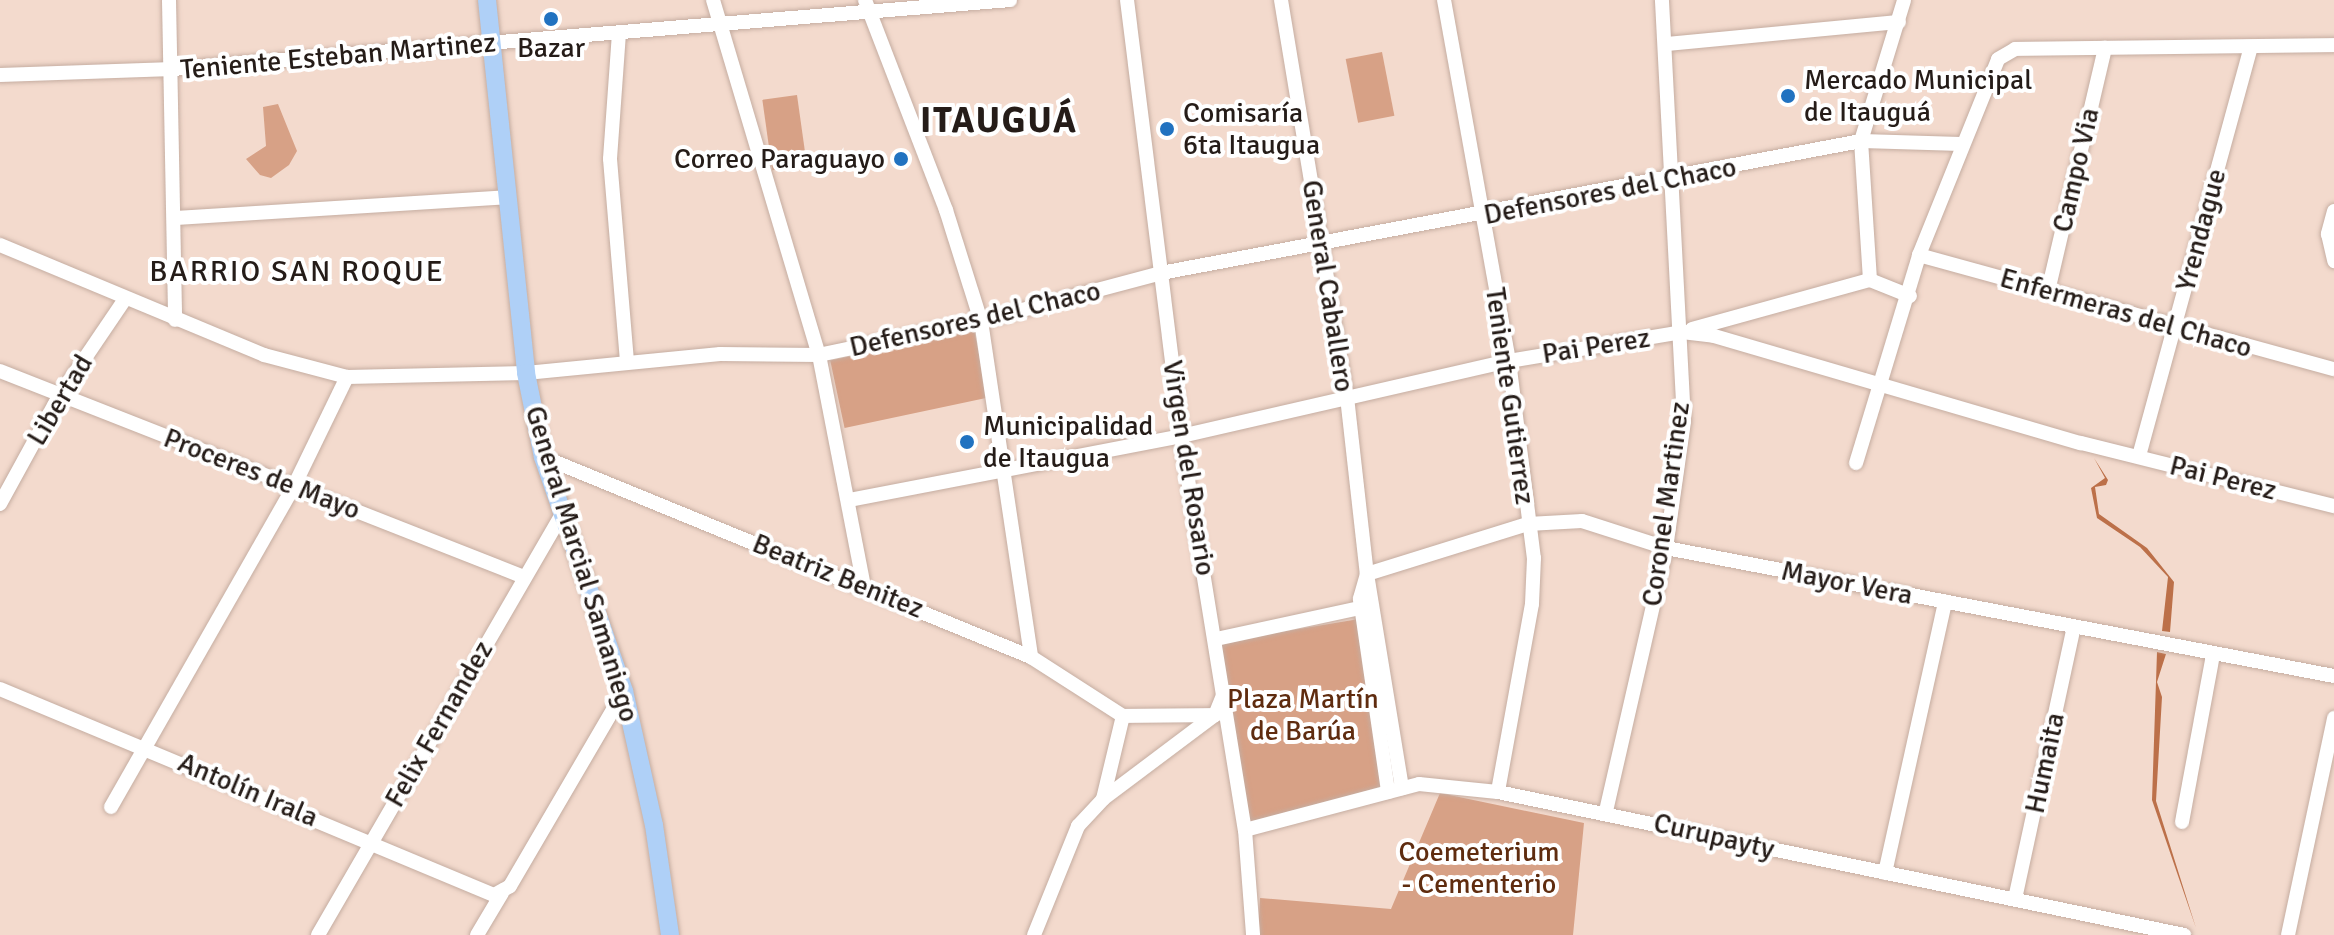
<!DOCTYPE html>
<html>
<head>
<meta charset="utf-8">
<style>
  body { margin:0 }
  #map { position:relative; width:2334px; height:935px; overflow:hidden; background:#f3dacd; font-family:Signika,sans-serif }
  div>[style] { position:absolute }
  .green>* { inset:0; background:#d7a186; transform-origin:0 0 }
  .water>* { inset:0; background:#bc7049 }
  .roads { filter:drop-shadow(0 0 2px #c5ada1) drop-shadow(0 0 2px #c5ada1) }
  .minor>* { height:14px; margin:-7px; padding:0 7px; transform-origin:7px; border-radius:7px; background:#fff }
  .major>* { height:18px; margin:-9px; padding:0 9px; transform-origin:9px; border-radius:9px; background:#afd0f7 }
  .dots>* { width:22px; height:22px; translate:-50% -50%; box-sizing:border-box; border:4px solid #fff; border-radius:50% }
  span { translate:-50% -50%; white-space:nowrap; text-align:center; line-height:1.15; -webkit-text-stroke:8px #fff; paint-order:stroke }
  .poi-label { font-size:28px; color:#251c18 }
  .left { translate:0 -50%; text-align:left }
  .right { translate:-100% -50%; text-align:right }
  .street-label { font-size:28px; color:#251c18 }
  .park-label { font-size:28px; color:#5f2c0f }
  .neighbourhood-label { font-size:30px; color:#251c18; letter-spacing:2px }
  .district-label { font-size:36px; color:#251c18; font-weight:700; letter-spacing:2px }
</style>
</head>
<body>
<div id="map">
  <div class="green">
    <div style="left:1382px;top:52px;width:65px;height:37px;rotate:79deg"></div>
    <div style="left:797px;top:95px;width:71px;height:35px;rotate:82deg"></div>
    <div style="clip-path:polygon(278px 104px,297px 151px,289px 165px,271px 178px,260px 175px,246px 159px,266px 146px,263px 107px)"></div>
    <div style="left:974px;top:330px;width:69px;height:147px;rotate:78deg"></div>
    <div style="clip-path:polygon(1359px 619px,1382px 786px,1247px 828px,1221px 642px)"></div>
    <div style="clip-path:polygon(1440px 793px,1584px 823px,1573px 935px,1258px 935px,1260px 898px,1391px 909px)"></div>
  </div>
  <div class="water">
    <div style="clip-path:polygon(2094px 458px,2108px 480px,2106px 485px,2095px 487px,2099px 514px,2147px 548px,2174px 582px,2170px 632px,2162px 631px,2168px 577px,2140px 547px,2097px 518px,2091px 488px,2105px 478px)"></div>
    <div style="clip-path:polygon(2157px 652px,2166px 654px,2157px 682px,2162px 697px,2156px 801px,2196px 928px,2152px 800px)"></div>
  </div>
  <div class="roads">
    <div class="minor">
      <div style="left:169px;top:0;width:320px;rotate:88.9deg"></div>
      <div style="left:713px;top:0;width:370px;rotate:73.4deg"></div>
      <div style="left:819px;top:355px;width:235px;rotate:79deg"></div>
      <div style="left:865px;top:0;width:225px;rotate:68.9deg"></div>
      <div style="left:946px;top:210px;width:116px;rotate:72.5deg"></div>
      <div style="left:981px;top:321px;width:340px;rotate:81.5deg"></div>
      <div style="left:1127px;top:0;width:439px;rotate:82.9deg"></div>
      <div style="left:1181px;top:436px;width:399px;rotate:80.8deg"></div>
      <div style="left:1245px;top:830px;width:105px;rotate:85.6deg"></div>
      <div style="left:1281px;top:0;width:402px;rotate:80.6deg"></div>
      <div style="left:1347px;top:397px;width:178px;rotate:83.6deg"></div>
      <div style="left:1367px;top:574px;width:217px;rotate:80.7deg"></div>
      <div style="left:1444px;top:0;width:367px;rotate:79.8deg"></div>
      <div style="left:1509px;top:361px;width:199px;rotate:82.8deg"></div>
      <div style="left:1534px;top:558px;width:46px;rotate:92.5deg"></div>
      <div style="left:1532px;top:604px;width:191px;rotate:100.3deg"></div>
      <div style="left:619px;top:33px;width:126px;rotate:94.1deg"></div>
      <div style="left:610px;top:159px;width:204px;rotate:85.2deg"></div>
      <div style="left:1666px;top:44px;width:234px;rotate:-5.4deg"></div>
      <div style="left:0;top:75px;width:173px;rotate:-2deg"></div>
      <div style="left:173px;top:69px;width:840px;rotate:-4.71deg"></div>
      <div style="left:2334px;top:211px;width:24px;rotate:105deg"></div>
      <div style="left:2328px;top:234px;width:28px;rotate:77deg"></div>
      <div style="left:175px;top:218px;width:333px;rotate:-3.6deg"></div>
      <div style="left:0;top:245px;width:286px;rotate:22.6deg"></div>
      <div style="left:264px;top:355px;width:86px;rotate:14.8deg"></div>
      <div style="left:347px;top:377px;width:179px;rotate:-1.3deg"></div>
      <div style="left:526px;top:373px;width:195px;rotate:-5.6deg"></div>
      <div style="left:720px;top:354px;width:99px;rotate:0.6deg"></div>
      <div style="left:819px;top:355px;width:166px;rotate:-11.9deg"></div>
      <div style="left:981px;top:321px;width:186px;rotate:-14.9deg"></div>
      <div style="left:1161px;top:273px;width:712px;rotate:-10.68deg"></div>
      <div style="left:1861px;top:141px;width:101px;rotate:1.7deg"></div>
      <div style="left:1919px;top:255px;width:430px;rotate:15.4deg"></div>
      <div style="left:1870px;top:280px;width:139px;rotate:-93.7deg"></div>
      <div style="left:1861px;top:141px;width:147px;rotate:-73deg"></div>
      <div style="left:2048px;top:291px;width:250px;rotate:-76.8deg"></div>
      <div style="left:1692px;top:329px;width:185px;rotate:-15.4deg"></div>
      <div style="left:1870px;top:280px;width:43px;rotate:21.8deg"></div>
      <div style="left:0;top:371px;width:563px;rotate:21.46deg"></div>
      <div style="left:2139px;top:456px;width:422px;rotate:-74.7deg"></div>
      <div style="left:543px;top:457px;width:527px;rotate:22.29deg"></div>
      <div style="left:1031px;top:657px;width:109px;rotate:32.7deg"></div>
      <div style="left:1856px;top:463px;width:217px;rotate:-73.1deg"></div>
      <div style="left:1919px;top:255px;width:211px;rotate:-68deg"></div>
      <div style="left:1998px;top:59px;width:20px;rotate:-30deg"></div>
      <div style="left:2015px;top:49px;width:319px;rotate:-0.7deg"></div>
      <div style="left:849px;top:500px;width:338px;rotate:-10.9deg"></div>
      <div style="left:1181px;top:436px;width:336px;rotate:-12.9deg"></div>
      <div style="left:1509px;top:361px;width:175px;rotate:-9.5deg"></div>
      <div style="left:1682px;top:332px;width:32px;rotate:7deg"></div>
      <div style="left:1714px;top:336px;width:382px;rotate:16.3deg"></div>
      <div style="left:2081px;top:443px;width:261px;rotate:14deg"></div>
      <div style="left:0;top:504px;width:121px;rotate:-61.3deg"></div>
      <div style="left:58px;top:398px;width:120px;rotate:-55.9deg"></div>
      <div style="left:1367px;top:574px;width:169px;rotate:-17.3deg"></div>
      <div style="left:1528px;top:524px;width:54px;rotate:-3.2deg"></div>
      <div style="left:1582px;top:521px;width:88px;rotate:17.8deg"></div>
      <div style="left:1666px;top:548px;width:680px;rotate:10.85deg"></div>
      <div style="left:1367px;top:574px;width:26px;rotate:106deg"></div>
      <div style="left:1360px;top:599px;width:195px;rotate:81.7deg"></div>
      <div style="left:1216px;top:639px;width:156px;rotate:-12.2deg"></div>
      <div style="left:0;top:689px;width:535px;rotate:22.64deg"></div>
      <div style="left:494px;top:895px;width:18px;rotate:-29deg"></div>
      <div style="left:510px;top:886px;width:226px;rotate:-59.7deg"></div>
      <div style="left:1103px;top:799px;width:85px;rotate:-76.5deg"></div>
      <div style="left:1123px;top:716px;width:92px;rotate:-0.6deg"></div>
      <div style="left:111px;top:807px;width:372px;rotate:-60.3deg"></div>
      <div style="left:295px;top:484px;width:119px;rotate:-64.1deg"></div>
      <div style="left:1606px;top:811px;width:270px;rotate:-77.1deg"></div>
      <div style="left:1666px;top:548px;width:128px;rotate:-81.9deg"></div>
      <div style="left:1684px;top:421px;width:422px;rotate:-93deg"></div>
      <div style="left:2182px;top:822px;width:171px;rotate:-79.5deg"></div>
      <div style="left:1245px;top:830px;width:180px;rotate:-14.8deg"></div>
      <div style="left:1419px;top:784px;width:79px;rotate:5.8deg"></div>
      <div style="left:1498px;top:792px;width:701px;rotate:11.77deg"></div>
      <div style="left:1885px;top:873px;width:278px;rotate:-77.5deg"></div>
      <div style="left:2015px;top:899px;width:278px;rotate:-77.8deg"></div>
      <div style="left:318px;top:935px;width:485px;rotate:-59.9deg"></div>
      <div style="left:477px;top:935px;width:49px;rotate:-59.2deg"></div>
      <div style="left:1034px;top:935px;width:118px;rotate:-68deg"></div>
      <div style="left:1078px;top:826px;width:37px;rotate:-47deg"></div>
      <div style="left:1103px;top:799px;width:140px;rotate:-36.9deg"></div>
      <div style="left:1215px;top:715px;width:24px;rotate:-68deg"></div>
      <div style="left:2288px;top:935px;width:222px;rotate:-78deg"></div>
    </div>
    <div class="major">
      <div style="left:487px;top:0;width:375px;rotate:84deg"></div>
      <div style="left:526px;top:373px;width:86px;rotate:78.6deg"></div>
      <div style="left:543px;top:457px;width:248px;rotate:70.9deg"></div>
      <div style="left:624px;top:691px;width:137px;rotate:77.4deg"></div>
      <div style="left:654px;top:825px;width:111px;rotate:81.7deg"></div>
    </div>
  </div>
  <div class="dots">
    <div style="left:551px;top:19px;background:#2172c0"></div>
    <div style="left:1788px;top:96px;background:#2172c0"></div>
    <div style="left:1167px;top:129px;background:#2172c0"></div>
    <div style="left:901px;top:159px;background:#2172c0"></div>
    <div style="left:967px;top:442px;background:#2172c0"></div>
  </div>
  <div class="poi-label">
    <span style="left:551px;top:48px">Bazar</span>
    <span class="left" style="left:1804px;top:96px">Mercado Municipal<br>de Itauguá</span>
    <span class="left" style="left:1183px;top:129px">Comisaría<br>6ta Itaugua</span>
    <span class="right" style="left:885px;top:159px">Correo Paraguayo</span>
    <span class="left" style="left:983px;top:442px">Municipalidad<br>de Itaugua</span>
  </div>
  <div class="street-label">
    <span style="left:338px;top:56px;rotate:-5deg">Teniente Esteban Martinez</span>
    <span style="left:2076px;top:170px;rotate:-77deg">Campo Via</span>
    <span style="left:1610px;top:191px;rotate:-11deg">Defensores del Chaco</span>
    <span style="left:2201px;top:230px;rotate:-75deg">Yrendague</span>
    <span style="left:1328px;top:286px;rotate:81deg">General Caballero</span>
    <span style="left:2126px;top:313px;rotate:16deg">Enfermeras del Chaco</span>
    <span style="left:975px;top:319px;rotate:-13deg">Defensores del Chaco</span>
    <span style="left:1596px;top:346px;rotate:-9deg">Pai Perez</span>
    <span style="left:1510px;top:396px;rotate:82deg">Teniente Gutierrez</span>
    <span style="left:60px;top:400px;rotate:-59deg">Libertad</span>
    <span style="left:1189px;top:468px;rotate:81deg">Virgen del Rosario</span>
    <span style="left:262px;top:474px;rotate:21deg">Proceres de Mayo</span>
    <span style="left:2223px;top:478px;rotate:14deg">Pai Perez</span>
    <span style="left:1666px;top:504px;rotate:-82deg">Coronel Martinez</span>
    <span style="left:582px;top:564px;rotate:73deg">General Marcial Samaniego</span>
    <span style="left:838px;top:576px;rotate:22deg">Beatriz Benitez</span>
    <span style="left:1847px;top:583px;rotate:11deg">Mayor Vera</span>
    <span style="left:439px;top:724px;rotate:-60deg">Felix Fernandez</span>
    <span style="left:2045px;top:763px;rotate:-78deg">Humaita</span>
    <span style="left:248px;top:790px;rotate:23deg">Antolín Irala</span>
    <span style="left:1714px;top:836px;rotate:13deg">Curupayty</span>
  </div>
  <div class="park-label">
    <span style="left:1303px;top:715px">Plaza Martín<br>de Barúa</span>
    <span style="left:1479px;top:868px">Coemeterium<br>- Cementerio</span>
  </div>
  <div class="neighbourhood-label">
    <span style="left:297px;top:272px">BARRIO SAN ROQUE</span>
  </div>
  <div class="district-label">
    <span style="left:999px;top:121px">ITAUGUÁ</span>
  </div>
</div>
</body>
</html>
